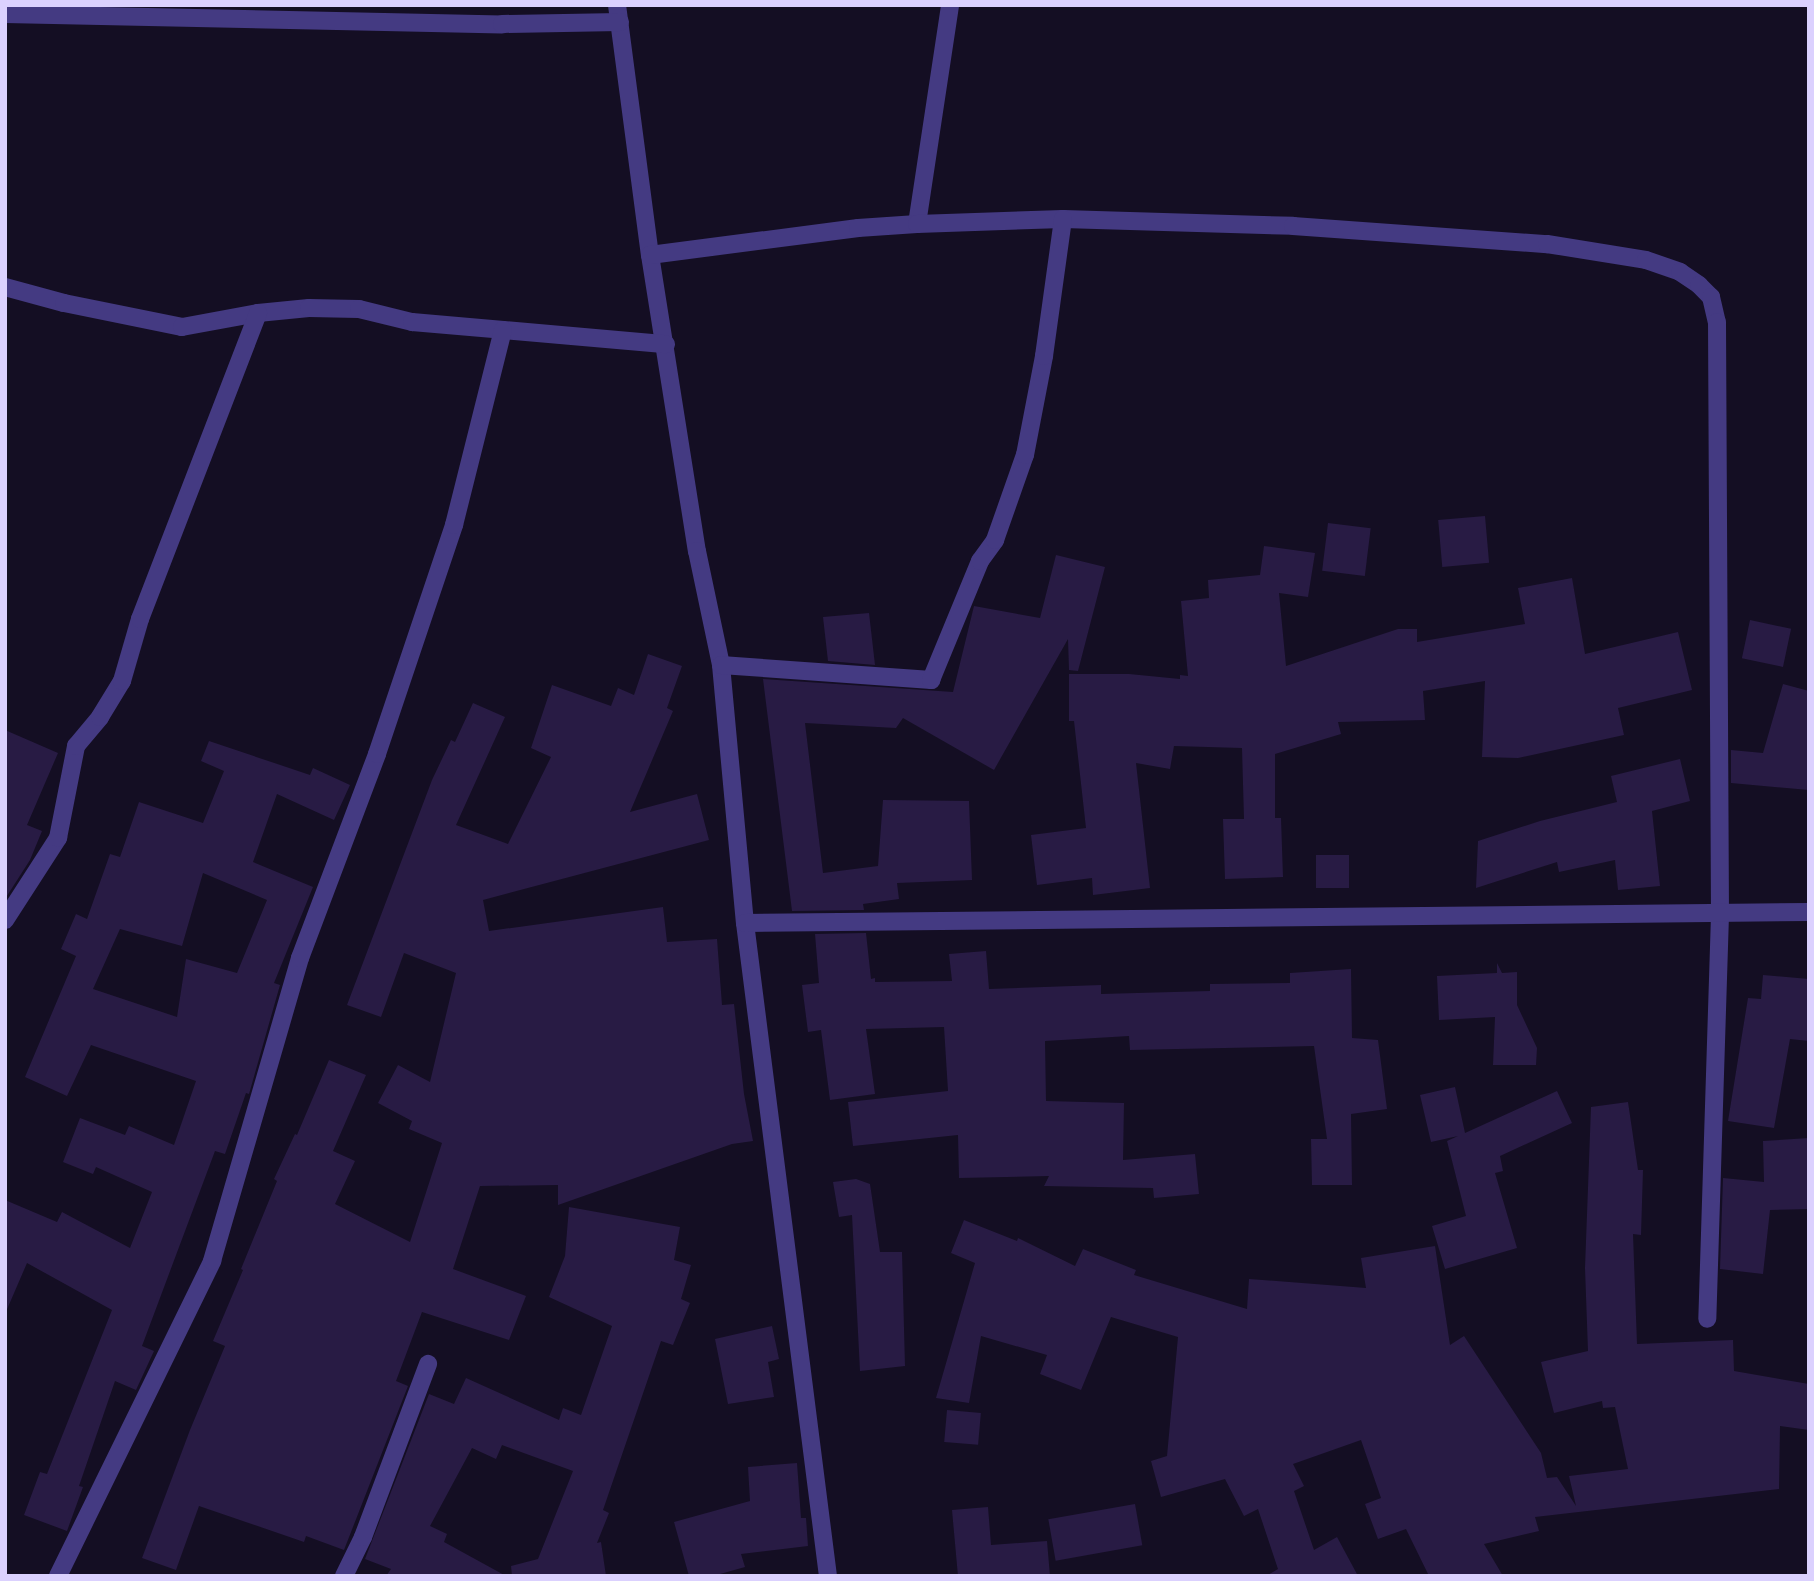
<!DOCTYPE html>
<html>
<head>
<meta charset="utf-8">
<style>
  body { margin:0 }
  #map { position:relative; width:1814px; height:1581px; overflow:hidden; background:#140e23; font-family:"Public Sans",sans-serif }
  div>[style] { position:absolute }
  .building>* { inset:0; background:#281b44; transform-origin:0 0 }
  .minor>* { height:18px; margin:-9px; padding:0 9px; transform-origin:9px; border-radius:9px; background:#443a82 }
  span { translate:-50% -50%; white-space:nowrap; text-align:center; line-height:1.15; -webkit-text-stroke:5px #140e23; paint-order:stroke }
  .frame { position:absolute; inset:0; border:7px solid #dbd1fe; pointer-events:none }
</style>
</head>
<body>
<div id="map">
  <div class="building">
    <div style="left:1485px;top:516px;width:47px;height:47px;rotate:85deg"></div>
    <div style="left:1328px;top:523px;width:43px;height:48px;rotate:7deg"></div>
    <div style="clip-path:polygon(1264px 546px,1315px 553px,1308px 597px,1279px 593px,1286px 666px,1398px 629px,1417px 629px,1417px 642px,1525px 624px,1518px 588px,1572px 578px,1585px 654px,1678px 632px,1692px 690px,1618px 708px,1624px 735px,1518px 758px,1482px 757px,1485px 681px,1423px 691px,1425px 720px,1338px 722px,1341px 734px,1275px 754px,1275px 818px,1281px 818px,1283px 877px,1225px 879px,1223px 819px,1244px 819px,1242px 748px,1174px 746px,1170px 769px,1136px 763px,1150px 888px,1093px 895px,1092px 878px,1037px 885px,1031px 835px,1086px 828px,1074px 721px,1069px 721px,1069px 674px,1129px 674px,1180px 679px,1180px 675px,1188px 676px,1181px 601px,1209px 598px,1208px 580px,1260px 575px)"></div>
    <div style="clip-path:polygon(1056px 555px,1105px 567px,1078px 671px,1069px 670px,1068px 639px,994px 770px,903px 718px,896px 728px,805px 723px,823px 873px,878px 866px,883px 800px,969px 801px,972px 880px,897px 883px,899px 899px,863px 904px,864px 910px,792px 911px,763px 679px,953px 692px,974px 606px,1040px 618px)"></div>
    <div style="clip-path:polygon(869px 613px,875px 665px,828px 661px,823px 617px)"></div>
    <div style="left:1750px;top:620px;width:42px;height:39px;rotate:12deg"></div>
    <div style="clip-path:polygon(648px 654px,682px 666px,667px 708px,673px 711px,630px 812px,697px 794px,709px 840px,483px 900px,489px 931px,663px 907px,667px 942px,717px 939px,722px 1005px,734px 1004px,744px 1094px,753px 1141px,732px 1144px,558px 1205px,558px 1185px,480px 1186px,453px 1269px,526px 1296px,509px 1340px,422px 1312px,396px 1381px,408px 1386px,344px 1550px,306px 1536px,304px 1542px,199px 1506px,176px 1570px,142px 1558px,190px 1430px,225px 1346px,213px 1341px,243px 1270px,241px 1269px,277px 1181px,274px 1179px,295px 1134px,297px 1135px,329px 1060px,366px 1075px,333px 1151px,355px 1161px,335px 1204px,410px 1242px,442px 1143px,409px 1129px,412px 1121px,378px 1103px,398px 1065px,430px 1082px,456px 973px,404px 953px,381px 1017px,347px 1005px,432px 780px,451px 740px,455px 742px,473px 703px,505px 717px,456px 825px,508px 844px,551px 757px,531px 748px,552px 685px,611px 706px,618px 688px,634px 695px)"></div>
    <div style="clip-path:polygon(1783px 684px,1809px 691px,1809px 790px,1731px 783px,1731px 750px,1763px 753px)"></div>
    <div style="clip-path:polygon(5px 730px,58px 753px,27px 825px,42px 831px,30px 860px,5px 899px)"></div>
    <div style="clip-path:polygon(evenodd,209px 741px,310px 775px,313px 768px,350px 785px,334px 820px,277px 794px,253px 862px,313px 887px,274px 983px,280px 985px,249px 1094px,246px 1093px,225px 1154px,215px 1151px,142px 1346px,154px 1351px,136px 1390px,115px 1381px,79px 1486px,83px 1487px,67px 1531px,24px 1515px,40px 1472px,47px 1474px,112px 1310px,27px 1263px,5px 1314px,5px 1200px,57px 1222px,62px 1212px,130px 1248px,152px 1192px,96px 1167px,93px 1174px,63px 1162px,80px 1118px,125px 1135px,129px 1126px,174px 1145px,196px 1081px,91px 1045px,67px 1096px,25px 1077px,76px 956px,61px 949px,76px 914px,87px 919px,110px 854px,120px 857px,139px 802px,203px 823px,224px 771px,201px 761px,209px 741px,203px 873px,267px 900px,237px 973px,186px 959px,177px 1017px,93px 989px,120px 929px,182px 946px,203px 873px)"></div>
    <div style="clip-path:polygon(1680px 759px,1690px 801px,1652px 811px,1660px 886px,1618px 890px,1615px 860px,1559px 872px,1557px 862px,1476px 888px,1478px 841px,1540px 821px,1617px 802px,1611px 776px)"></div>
    <div style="left:1316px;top:855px;width:33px;height:33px"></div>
    <div style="clip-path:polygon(866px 933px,871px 979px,875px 978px,875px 982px,952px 981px,949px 954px,986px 951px,989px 989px,1101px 985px,1101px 994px,1210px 991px,1210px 984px,1290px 983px,1290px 973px,1351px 969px,1352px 1038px,1378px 1040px,1387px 1109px,1351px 1114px,1352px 1185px,1312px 1185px,1311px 1139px,1327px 1139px,1314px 1046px,1130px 1050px,1129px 1036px,1045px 1041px,1046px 1101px,1124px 1103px,1123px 1160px,1195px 1154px,1199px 1194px,1154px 1198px,1153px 1188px,1044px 1186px,1049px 1176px,959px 1178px,958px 1135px,853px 1146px,848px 1102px,948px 1091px,944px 1027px,866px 1029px,875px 1094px,830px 1100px,821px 1030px,808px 1032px,802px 985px,819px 983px,815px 934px)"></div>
    <div style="clip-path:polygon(1497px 963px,1502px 973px,1517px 972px,1517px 1005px,1537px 1048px,1536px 1065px,1493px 1065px,1495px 1017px,1439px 1020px,1437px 976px,1497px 973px)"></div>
    <div style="clip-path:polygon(1763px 975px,1809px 979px,1809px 1041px,1790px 1039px,1774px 1128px,1728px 1121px,1748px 998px,1761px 999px)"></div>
    <div style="clip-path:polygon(1455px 1087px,1465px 1133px,1557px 1091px,1572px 1123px,1500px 1156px,1503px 1171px,1495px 1173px,1517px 1248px,1445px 1269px,1432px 1226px,1466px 1216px,1447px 1141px,1458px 1136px,1431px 1142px,1420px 1095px)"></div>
    <div style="clip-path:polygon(1628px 1102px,1638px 1170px,1643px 1170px,1641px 1235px,1633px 1234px,1637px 1344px,1733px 1340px,1734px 1371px,1809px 1384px,1809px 1430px,1780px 1426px,1779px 1489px,1535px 1517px,1539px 1531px,1484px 1544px,1503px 1576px,1429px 1576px,1406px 1529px,1378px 1539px,1365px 1504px,1381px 1498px,1361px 1440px,1293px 1464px,1304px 1486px,1294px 1491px,1314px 1550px,1337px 1537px,1358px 1576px,1266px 1576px,1278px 1569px,1258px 1509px,1244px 1516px,1225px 1479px,1161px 1497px,1151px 1461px,1167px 1456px,1178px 1337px,1111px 1317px,1081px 1390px,1040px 1374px,1047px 1355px,981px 1336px,969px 1403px,936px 1398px,975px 1263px,951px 1253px,964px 1220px,1017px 1241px,1018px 1238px,1075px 1266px,1083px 1249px,1136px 1270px,1134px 1275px,1247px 1309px,1249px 1279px,1366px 1288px,1361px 1258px,1435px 1246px,1450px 1345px,1464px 1336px,1541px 1453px,1547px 1478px,1557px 1477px,1576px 1506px,1569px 1476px,1628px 1469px,1615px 1407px,1603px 1408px,1602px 1401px,1554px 1413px,1541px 1362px,1588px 1351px,1585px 1268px,1591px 1107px)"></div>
    <div style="clip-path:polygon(1809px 1138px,1809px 1209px,1770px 1210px,1763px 1274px,1720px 1269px,1723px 1178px,1764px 1182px,1763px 1141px)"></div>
    <div style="clip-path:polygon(856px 1179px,870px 1184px,880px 1252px,902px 1252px,905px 1366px,860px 1371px,852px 1215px,839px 1217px,833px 1182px)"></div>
    <div style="clip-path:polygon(569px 1207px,680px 1227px,674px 1260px,691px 1265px,681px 1299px,690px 1303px,673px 1345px,661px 1341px,603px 1510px,609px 1513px,597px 1543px,601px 1542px,606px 1576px,512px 1576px,511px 1566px,538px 1559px,573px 1471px,502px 1445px,496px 1459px,472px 1448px,430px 1526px,447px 1534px,444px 1542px,506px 1576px,386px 1576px,391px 1569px,365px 1559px,429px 1394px,454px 1404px,466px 1378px,559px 1420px,563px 1408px,581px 1415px,612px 1326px,549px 1297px,565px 1256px)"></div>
    <div style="clip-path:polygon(772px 1326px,779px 1359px,768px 1362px,774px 1397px,728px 1404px,715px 1339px)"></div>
    <div style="left:947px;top:1410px;width:34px;height:32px;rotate:5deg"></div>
    <div style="clip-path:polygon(797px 1463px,801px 1518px,806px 1518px,808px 1546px,741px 1554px,745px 1567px,713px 1576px,689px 1576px,674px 1522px,750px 1501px,748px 1467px)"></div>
    <div style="left:1135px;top:1504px;width:42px;height:88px;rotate:80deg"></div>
    <div style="clip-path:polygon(988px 1507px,991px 1545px,1047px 1541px,1050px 1576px,958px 1576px,952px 1510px)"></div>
  </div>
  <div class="minor">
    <div style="left:617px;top:5px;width:252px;rotate:82.5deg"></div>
    <div style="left:650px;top:255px;width:300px;rotate:81deg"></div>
    <div style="left:697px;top:551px;width:116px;rotate:78.1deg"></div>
    <div style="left:721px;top:665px;width:259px;rotate:84.7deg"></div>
    <div style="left:745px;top:923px;width:658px;rotate:82.76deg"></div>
    <div style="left:5px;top:14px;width:497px;rotate:1.2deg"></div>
    <div style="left:502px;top:24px;width:118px;rotate:-1deg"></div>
    <div style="left:917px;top:224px;width:221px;rotate:-81.4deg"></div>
    <div style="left:650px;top:255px;width:210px;rotate:-7.4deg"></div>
    <div style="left:858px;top:228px;width:59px;rotate:-3.9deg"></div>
    <div style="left:917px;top:224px;width:146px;rotate:-2deg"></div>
    <div style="left:1063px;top:219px;width:230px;rotate:1.7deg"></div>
    <div style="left:1293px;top:226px;width:255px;rotate:4.1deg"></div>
    <div style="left:1547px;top:244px;width:100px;rotate:9.2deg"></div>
    <div style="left:1646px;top:260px;width:36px;rotate:19deg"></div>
    <div style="left:1680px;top:272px;width:23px;rotate:34deg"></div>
    <div style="left:1699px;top:285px;width:17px;rotate:45deg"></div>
    <div style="left:1711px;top:297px;width:26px;rotate:77deg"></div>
    <div style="left:1717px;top:322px;width:593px;rotate:89.71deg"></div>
    <div style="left:1720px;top:915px;width:404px;rotate:91.8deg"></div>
    <div style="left:5px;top:287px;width:61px;rotate:15.2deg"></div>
    <div style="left:64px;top:303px;width:120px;rotate:11.5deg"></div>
    <div style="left:182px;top:327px;width:77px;rotate:-10.4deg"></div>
    <div style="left:258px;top:313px;width:51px;rotate:-5.6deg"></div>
    <div style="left:309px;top:308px;width:50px;rotate:1.1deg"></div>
    <div style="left:359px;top:309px;width:55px;rotate:13.8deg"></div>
    <div style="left:412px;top:322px;width:255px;rotate:5deg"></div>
    <div style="left:721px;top:665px;width:211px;rotate:4.1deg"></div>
    <div style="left:931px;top:680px;width:129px;rotate:-67.6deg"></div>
    <div style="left:980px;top:561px;width:26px;rotate:-54deg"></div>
    <div style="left:995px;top:540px;width:90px;rotate:-70.6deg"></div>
    <div style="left:1025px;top:455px;width:101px;rotate:-79.1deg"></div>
    <div style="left:1044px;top:356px;width:138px;rotate:-82.1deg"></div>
    <div style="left:5px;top:920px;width:98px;rotate:-57.1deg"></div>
    <div style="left:58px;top:838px;width:94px;rotate:-78.9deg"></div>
    <div style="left:76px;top:746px;width:38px;rotate:-50deg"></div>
    <div style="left:100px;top:717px;width:42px;rotate:-58.6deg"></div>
    <div style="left:122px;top:681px;width:65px;rotate:-73.8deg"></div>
    <div style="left:140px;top:619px;width:328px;rotate:-68.9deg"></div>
    <div style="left:745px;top:923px;width:1064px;rotate:-0.59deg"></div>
    <div style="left:58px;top:1576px;width:351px;rotate:-63.9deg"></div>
    <div style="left:212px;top:1261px;width:316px;rotate:-73.8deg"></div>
    <div style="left:300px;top:958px;width:218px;rotate:-69.3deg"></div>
    <div style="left:377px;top:754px;width:242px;rotate:-71.4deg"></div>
    <div style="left:454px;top:525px;width:201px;rotate:-75.9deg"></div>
    <div style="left:344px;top:1576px;width:43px;rotate:-64deg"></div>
    <div style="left:363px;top:1537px;width:185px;rotate:-69.4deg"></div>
  </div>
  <div class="frame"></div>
</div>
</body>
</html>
